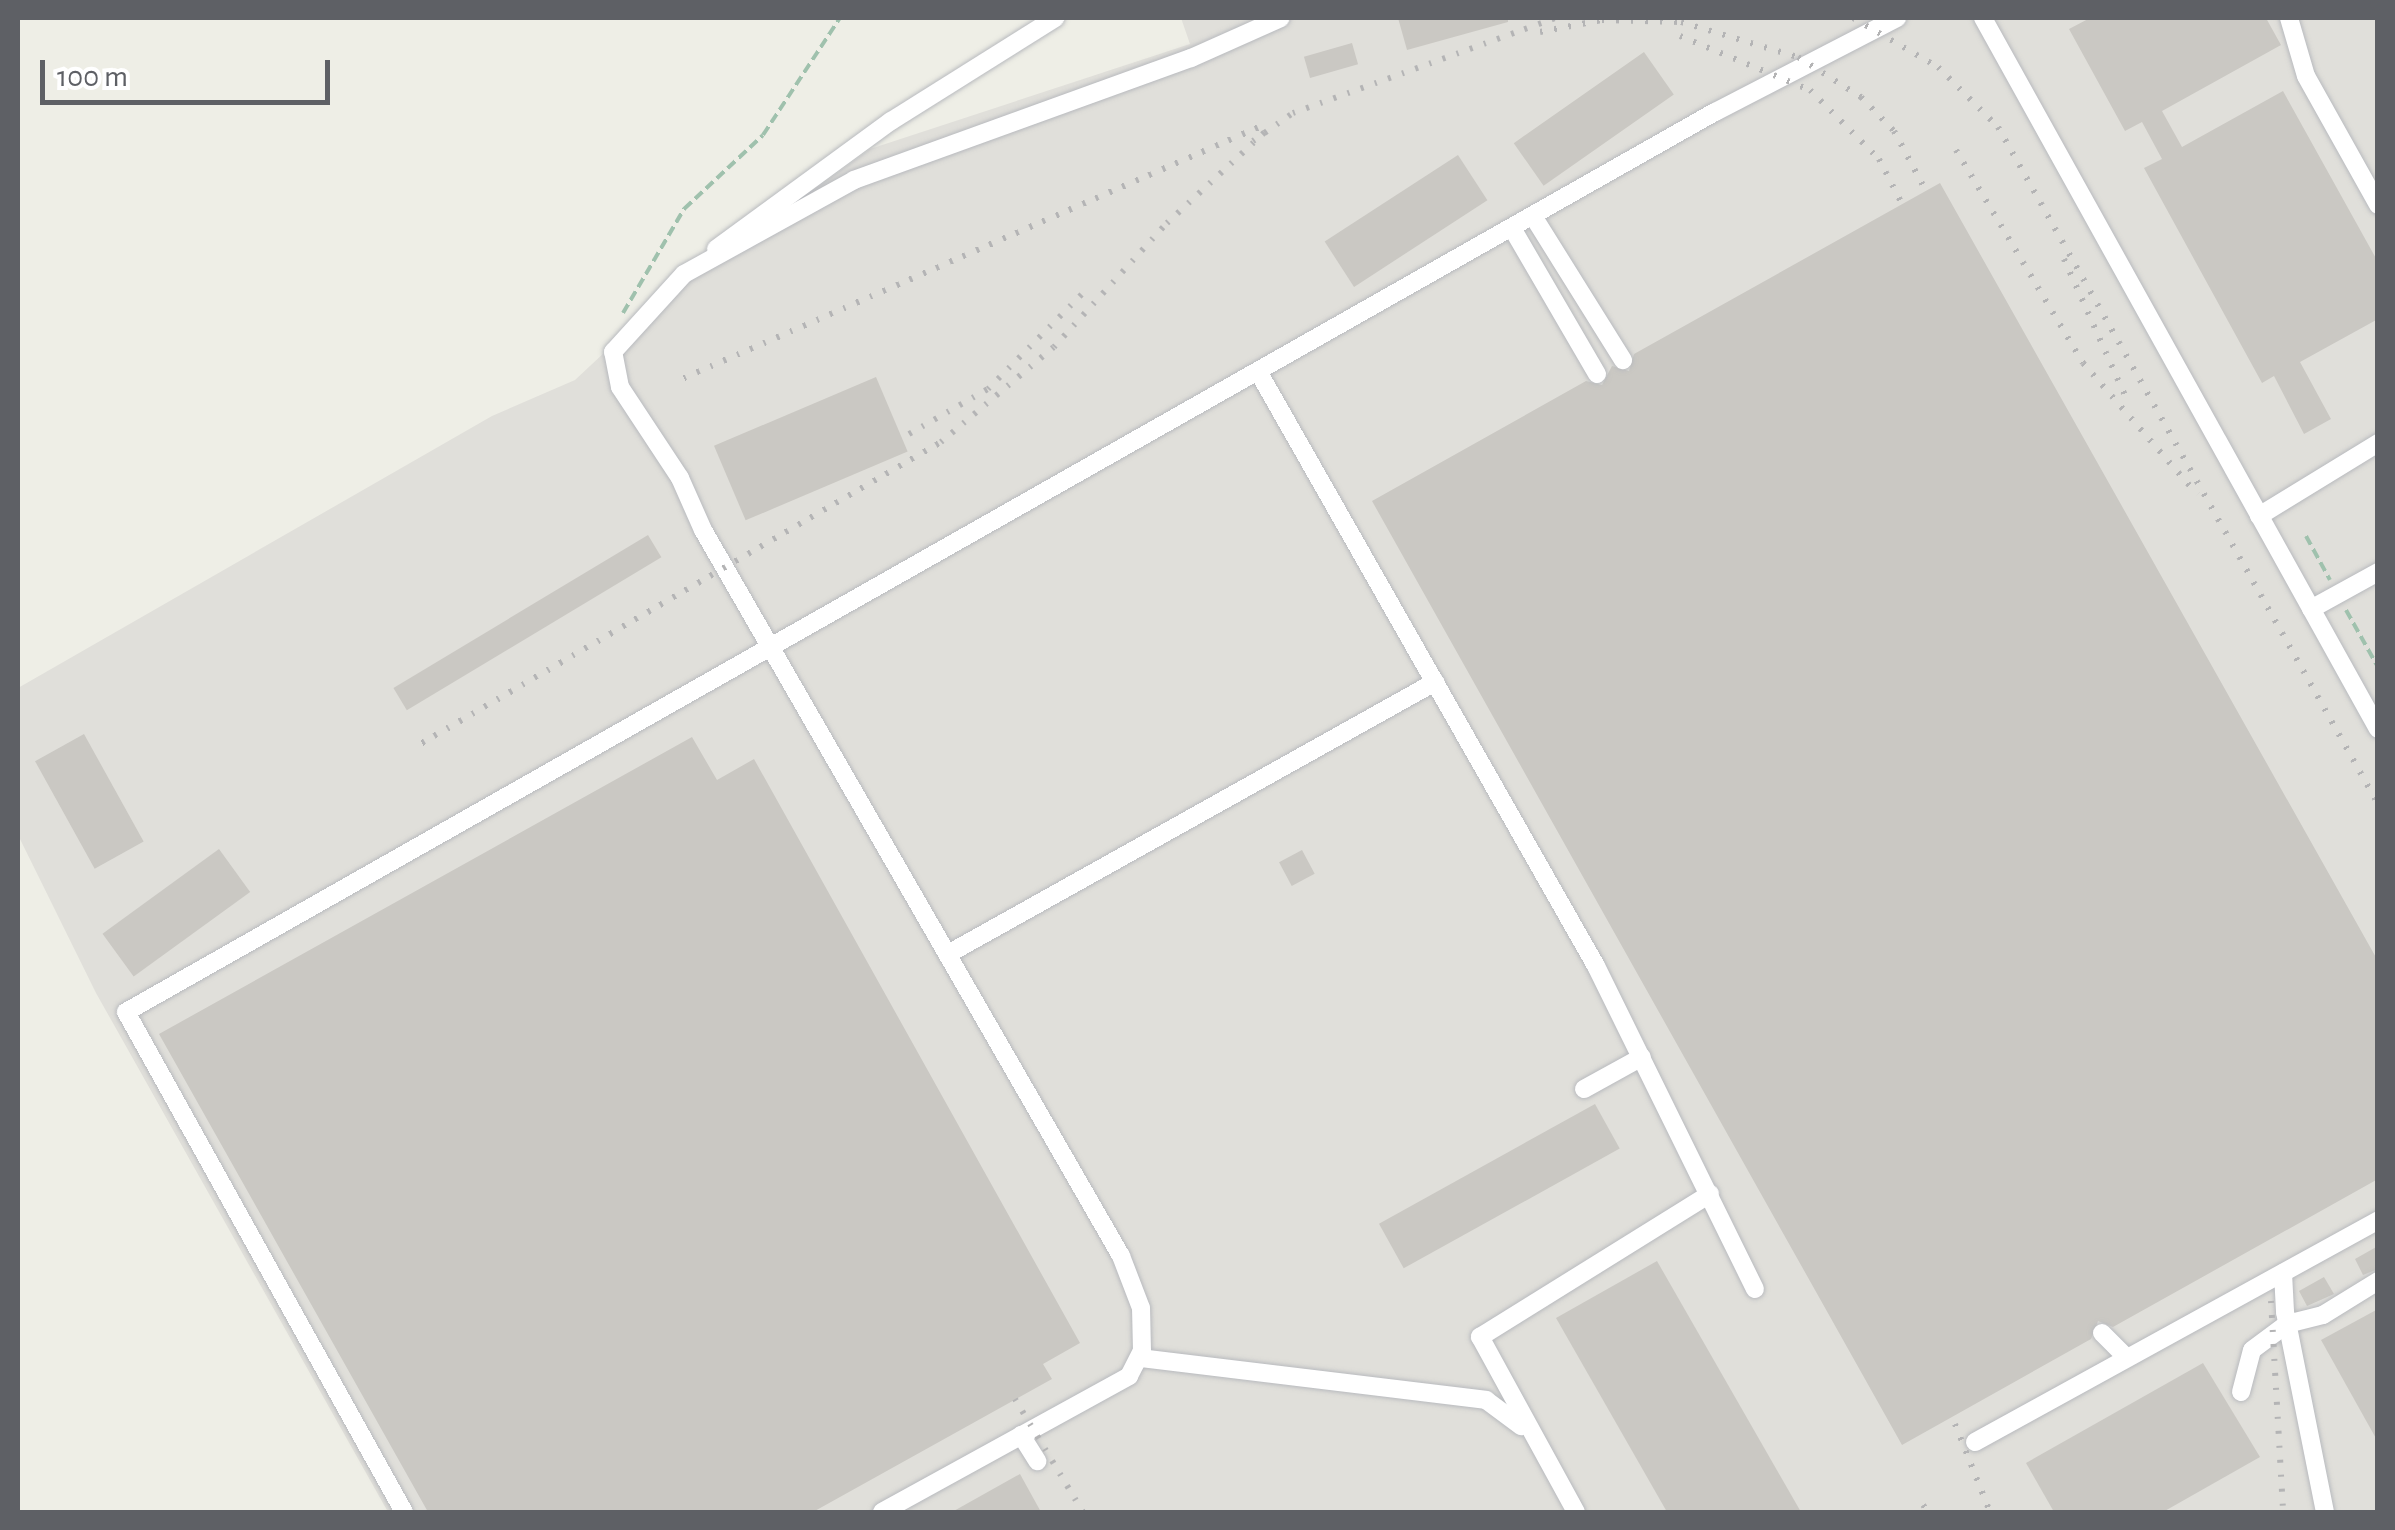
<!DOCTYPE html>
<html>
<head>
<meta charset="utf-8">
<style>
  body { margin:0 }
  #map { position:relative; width:2395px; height:1530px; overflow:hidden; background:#eeeee6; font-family:"Alegreya Sans",sans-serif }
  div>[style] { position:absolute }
  .industrial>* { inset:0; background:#e0dfda }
  .building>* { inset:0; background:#cac8c3; transform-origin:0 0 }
  .path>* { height:4px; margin-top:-2px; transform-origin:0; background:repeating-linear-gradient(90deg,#9fc1ad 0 10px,transparent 0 15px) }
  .roads { filter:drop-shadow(0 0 2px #b8babe) drop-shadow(0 0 2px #b8babe) }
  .minor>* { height:18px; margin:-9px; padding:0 9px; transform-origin:9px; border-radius:9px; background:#fff }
  .rail>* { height:6px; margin-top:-3px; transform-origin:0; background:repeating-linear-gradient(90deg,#b4b4b5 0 2.5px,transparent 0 14.5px) }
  span { translate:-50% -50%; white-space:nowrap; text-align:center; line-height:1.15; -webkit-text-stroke:9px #fff; paint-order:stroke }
  .frame { position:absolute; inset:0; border:20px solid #5e6065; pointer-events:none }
  .scale { position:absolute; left:40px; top:60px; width:290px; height:45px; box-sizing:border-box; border:5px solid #5e6065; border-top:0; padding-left:12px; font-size:30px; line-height:35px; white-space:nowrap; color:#5e6065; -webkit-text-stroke:8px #fff; paint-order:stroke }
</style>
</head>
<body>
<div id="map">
  <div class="industrial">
    <div style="clip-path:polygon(1181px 18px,2377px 18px,2377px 1512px,388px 1512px,96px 993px,18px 835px,18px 688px,492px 416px,575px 380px,653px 307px,870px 149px,1190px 44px)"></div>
  </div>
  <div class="building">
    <div style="clip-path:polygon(1398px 18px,1508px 18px,1508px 22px,1407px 50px)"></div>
    <div style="clip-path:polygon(2090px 18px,2266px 18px,2281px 45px,2162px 111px,2182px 147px,2283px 91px,2378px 262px,2378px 319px,2300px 362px,2331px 419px,2304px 434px,2274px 376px,2262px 383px,2144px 168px,2162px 159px,2142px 122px,2125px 131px,2069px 29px)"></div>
    <div style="left:1352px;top:43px;width:22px;height:50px;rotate:74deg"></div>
    <div style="left:1644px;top:52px;width:52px;height:159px;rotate:55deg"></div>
    <div style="left:1458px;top:155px;width:54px;height:159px;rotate:57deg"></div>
    <div style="clip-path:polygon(1940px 183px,2378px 961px,2378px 1179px,2113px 1327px,2098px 1321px,2091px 1339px,1902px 1445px,1372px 501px,1586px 381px,1602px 385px,1612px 366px,1629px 371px,1634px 354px)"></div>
    <div style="left:876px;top:377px;width:81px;height:176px;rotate:67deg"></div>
    <div style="left:648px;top:535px;width:26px;height:297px;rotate:59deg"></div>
    <div style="left:84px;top:734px;width:123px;height:56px;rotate:61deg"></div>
    <div style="clip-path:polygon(692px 737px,717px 780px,754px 759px,1080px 1343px,1043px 1364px,1052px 1379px,813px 1512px,428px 1512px,159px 1034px)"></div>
    <div style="left:219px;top:849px;width:53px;height:144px;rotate:54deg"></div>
    <div style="left:1302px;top:850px;width:27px;height:26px;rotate:62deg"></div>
    <div style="left:1595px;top:1104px;width:51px;height:247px;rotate:61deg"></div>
    <div style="clip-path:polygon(2378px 1246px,2378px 1269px,2363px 1275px,2355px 1259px)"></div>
    <div style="clip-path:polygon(1657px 1261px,1801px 1512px,1667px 1512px,1556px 1318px)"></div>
    <div style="clip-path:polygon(2324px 1277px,2334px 1294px,2307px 1306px,2299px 1291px)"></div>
    <div style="clip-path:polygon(2378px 1309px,2378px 1442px,2321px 1340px)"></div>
    <div style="clip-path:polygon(2203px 1363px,2260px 1457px,2163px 1512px,2054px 1512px,2026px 1463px)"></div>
    <div style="clip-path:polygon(1020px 1474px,1041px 1512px,952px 1512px)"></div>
  </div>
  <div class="path">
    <div style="left:623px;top:313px;width:121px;rotate:-59.6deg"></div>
    <div style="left:684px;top:209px;width:108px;rotate:-43.1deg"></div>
    <div style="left:763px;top:135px;width:140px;rotate:-56.7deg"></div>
    <div style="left:2306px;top:536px;width:50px;rotate:61.4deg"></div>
    <div style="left:2346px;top:610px;width:65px;rotate:60.7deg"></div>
  </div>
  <div class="roads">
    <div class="minor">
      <div style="left:1983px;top:18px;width:813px;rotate:60.95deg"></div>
      <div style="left:2289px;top:18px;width:60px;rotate:73.7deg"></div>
      <div style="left:2306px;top:76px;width:148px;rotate:60.8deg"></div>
      <div style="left:1533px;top:216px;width:170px;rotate:58deg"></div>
      <div style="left:1512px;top:228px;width:169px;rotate:59.8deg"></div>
      <div style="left:716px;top:249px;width:217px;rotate:-36.2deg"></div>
      <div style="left:891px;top:121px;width:194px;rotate:-32.1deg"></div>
      <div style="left:1259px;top:373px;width:682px;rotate:60.39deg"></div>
      <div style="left:1596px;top:966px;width:360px;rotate:63.8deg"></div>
      <div style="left:2259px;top:516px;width:140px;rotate:-31.5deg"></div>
      <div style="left:2311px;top:609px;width:77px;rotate:-28.9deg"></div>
      <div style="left:948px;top:954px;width:558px;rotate:-29.18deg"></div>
      <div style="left:1584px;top:1089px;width:66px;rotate:-28.9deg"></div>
      <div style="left:2283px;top:1273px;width:39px;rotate:87deg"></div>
      <div style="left:2285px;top:1312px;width:204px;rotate:78.7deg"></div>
      <div style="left:2102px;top:1333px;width:35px;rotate:45deg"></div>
      <div style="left:1140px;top:1358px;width:349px;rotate:6.9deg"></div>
      <div style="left:1486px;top:1400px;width:44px;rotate:36.6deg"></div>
      <div style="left:2241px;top:1392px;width:43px;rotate:-75.3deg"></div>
      <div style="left:2252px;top:1350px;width:44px;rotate:-36.6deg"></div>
      <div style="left:2287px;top:1324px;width:37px;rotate:-14deg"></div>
      <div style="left:2323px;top:1315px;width:65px;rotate:-31.7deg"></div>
      <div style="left:1021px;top:1435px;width:31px;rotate:58deg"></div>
      <div style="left:1975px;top:1442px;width:460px;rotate:-28.8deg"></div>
      <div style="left:404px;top:1512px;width:572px;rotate:-119.07deg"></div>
      <div style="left:126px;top:1012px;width:1826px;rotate:-29.53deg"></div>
      <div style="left:1715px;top:112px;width:205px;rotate:-27.3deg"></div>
      <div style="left:882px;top:1512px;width:282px;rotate:-28.8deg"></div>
      <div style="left:1129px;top:1376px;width:28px;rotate:-63deg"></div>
      <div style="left:1142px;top:1351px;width:43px;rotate:-91.3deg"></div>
      <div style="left:1141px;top:1308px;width:56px;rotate:-111deg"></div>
      <div style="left:1121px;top:1256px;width:838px;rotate:-119.93deg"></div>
      <div style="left:703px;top:530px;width:57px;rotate:-113.9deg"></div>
      <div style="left:680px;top:478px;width:109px;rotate:-123.4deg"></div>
      <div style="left:620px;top:387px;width:36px;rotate:-101deg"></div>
      <div style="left:613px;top:352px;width:105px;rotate:-47.7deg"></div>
      <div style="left:684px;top:274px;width:194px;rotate:-28.9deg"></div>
      <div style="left:854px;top:180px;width:358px;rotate:-19.9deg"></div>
      <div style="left:1191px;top:58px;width:98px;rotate:-24deg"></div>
      <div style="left:1576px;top:1512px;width:200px;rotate:-118.7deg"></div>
      <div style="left:1480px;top:1337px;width:271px;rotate:-31.9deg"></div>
    </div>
  </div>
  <div class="rail">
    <div style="left:1853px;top:18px;width:98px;rotate:30deg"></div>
    <div style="left:1938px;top:67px;width:85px;rotate:45deg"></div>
    <div style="left:1998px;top:127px;width:776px;rotate:60.69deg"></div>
    <div style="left:1540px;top:32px;width:63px;rotate:-11deg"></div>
    <div style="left:1602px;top:20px;width:79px;rotate:1.5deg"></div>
    <div style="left:1681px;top:22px;width:122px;rotate:16.7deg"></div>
    <div style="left:1798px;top:57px;width:75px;rotate:32.4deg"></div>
    <div style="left:1861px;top:97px;width:47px;rotate:45.9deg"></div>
    <div style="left:1894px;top:131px;width:68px;rotate:61.9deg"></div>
    <div style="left:1680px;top:36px;width:141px;rotate:22.6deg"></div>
    <div style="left:1810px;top:90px;width:98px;rotate:45deg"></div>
    <div style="left:1879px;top:159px;width:51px;rotate:62.9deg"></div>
    <div style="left:1253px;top:141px;width:49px;rotate:-35deg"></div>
    <div style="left:1293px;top:113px;width:279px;rotate:-19.9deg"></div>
    <div style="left:1956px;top:150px;width:248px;rotate:59.2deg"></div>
    <div style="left:2083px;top:363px;width:174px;rotate:49deg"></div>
    <div style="left:2064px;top:259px;width:154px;rotate:65.9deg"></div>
    <div style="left:684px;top:378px;width:635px;rotate:-23.58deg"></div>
    <div style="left:909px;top:434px;width:91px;rotate:-29.7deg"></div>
    <div style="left:988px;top:389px;width:134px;rotate:-45.3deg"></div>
    <div style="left:422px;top:743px;width:600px;rotate:-30.11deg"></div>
    <div style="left:941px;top:442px;width:148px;rotate:-40.1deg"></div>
    <div style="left:1054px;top:347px;width:168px;rotate:-47.7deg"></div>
    <div style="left:1167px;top:223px;width:134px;rotate:-42.9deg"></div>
    <div style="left:2271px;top:1301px;width:211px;rotate:86.7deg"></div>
    <div style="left:1015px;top:1399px;width:132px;rotate:59deg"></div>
    <div style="left:1955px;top:1424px;width:95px;rotate:68.3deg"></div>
    <div style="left:1923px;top:1505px;width:9px;rotate:54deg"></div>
  </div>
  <div class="frame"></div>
  <div class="scale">100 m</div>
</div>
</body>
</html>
